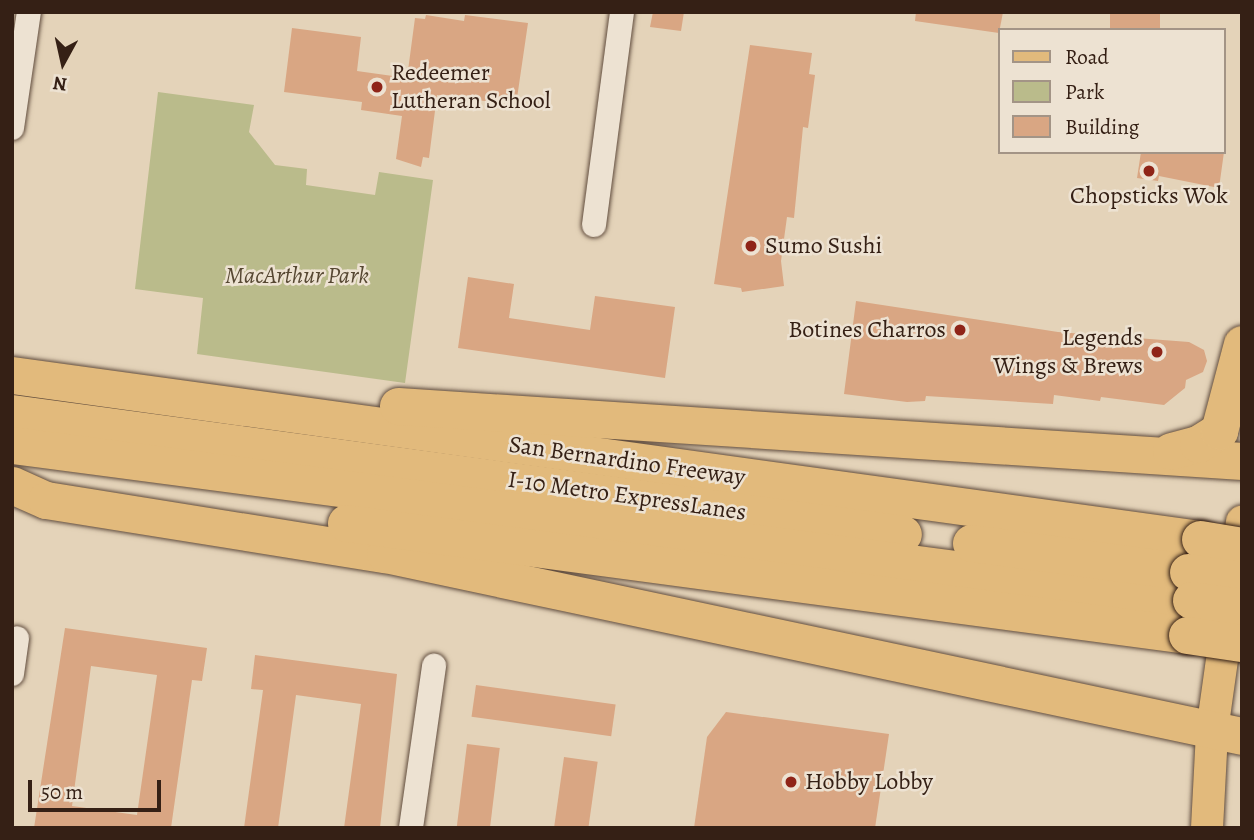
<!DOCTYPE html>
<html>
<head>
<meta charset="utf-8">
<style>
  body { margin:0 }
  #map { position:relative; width:1254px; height:840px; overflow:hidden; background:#e4d3b9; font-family:Alegreya,serif }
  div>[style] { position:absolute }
  .green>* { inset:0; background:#babb8b }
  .building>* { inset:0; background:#d9a683; transform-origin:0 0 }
  .roads { filter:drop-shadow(0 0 2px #614d3e) drop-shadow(0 0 2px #614d3e) }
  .minor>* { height:24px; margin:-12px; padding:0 12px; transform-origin:12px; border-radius:12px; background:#ede2d2 }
  .major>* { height:32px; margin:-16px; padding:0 16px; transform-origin:16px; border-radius:16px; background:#e2ba7c }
  .highway>* { height:37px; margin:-18.5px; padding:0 18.5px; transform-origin:18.5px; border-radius:18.5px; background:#e2ba7c }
  .bridges { filter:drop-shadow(0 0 2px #352015) drop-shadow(0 0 2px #352015) }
  .highway-bridge>* { height:37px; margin:-18.5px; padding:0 18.5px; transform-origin:18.5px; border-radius:18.5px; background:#e2ba7c }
  .dots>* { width:19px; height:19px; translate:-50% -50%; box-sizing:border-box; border:4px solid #ede2d2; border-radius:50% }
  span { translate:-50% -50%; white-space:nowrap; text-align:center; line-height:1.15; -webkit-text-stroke:5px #ede2d2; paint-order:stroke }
  .poi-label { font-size:24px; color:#352015 }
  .left { translate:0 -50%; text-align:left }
  .right { translate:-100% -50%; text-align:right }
  .park-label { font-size:24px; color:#564732; font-style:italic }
  .street-label { font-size:24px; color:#352015 }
  .frame { position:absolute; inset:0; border:14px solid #352015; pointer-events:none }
  .legend { position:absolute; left:998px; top:28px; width:228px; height:126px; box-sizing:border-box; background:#ede2d2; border:2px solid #a39486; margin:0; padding:9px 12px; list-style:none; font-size:21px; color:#352015 }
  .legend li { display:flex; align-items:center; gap:14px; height:35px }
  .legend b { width:35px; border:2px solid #a39486 }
  .north { position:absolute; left:28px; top:28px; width:70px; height:70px; -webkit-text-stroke:5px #ede2d2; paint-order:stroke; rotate:188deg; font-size:19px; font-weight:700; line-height:28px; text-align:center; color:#352015 }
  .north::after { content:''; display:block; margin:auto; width:24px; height:32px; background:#352015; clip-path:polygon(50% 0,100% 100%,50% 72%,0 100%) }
  .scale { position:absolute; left:28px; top:780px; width:133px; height:32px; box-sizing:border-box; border:4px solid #352015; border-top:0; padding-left:9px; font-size:21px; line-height:24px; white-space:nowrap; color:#352015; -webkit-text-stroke:5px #ede2d2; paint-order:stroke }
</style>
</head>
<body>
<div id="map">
  <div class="green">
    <div style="clip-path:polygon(158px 92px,254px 105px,249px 132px,275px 165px,307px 169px,306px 185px,375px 195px,379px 172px,433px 180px,405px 383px,197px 354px,203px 298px,135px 289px)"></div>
  </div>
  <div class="building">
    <div style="clip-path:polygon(653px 12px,684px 12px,681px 31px,650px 27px)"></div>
    <div style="clip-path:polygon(916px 12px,1003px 12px,999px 33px,915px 21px)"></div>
    <div style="left:1110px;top:12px;width:50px;height:18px"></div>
    <div style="clip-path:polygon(426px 15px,464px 21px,465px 15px,528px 23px,516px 105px,437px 95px,429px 158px,423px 157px,421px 167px,396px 159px,402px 116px,361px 110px,362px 102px,284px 92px,292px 28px,361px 37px,357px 71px,407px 78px,415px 18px,425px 19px)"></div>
    <div style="clip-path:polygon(750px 45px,812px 53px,809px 74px,815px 75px,808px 128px,803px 127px,794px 218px,787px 217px,781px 261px,784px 286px,742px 292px,741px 288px,714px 284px)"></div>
    <div style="clip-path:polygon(1141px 152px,1224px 152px,1219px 188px,1159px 176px,1158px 181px,1137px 178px)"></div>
    <div style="clip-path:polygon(468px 277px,514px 284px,509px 318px,590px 330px,595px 296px,675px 307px,665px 378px,458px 348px)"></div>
    <div style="clip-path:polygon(856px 301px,1058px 332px,1189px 342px,1204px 350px,1207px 361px,1203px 372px,1186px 380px,1185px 388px,1164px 405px,1101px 397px,1100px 401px,1054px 395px,1053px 404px,926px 396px,925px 401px,907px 402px,844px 394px)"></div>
    <div style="clip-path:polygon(evenodd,65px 628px,207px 648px,202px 681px,192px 680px,171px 828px,34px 828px,65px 628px,91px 666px,157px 675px,137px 815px,72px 806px,91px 666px)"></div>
    <div style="clip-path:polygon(255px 655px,397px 674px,380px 828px,344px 828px,361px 704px,296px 695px,278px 828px,244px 828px,263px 690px,251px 689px)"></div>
    <div style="left:476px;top:685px;width:141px;height:32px;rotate:8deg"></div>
    <div style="clip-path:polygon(726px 712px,889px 734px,875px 828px,694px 828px,707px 737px)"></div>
    <div style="left:467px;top:744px;width:33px;height:85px;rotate:7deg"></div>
    <div style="left:564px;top:757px;width:34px;height:72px;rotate:8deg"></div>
  </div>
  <div class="roads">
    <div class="minor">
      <div style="left:12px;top:128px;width:117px;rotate:-81.7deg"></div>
      <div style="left:594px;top:225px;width:215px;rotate:-82.5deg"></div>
      <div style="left:12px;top:674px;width:36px;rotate:-82deg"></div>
      <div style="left:411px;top:828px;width:164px;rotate:-81.9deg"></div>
    </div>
    <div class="major">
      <div style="left:1235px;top:569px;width:48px;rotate:-81.5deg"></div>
      <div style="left:1207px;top:828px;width:97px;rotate:-87deg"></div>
      <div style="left:1212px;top:731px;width:115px;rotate:-82deg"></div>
    </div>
    <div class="highway">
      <div style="left:12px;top:375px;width:1199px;rotate:7.86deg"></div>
      <div style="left:398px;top:406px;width:846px;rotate:3.73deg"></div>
      <div style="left:12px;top:413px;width:899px;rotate:7.73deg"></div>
      <div style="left:12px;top:445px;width:1189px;rotate:7.49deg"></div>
      <div style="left:1171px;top:451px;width:28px;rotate:-15deg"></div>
      <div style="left:1198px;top:444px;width:25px;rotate:-32deg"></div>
      <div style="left:1219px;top:431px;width:90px;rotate:-75.2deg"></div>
      <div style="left:12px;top:485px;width:37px;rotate:24deg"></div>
      <div style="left:46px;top:500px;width:343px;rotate:9.1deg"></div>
      <div style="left:385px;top:554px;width:876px;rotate:11.99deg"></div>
      <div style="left:346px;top:523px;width:848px;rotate:7.59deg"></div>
      <div style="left:971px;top:543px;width:219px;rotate:7.6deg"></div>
    </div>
  </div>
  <div class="bridges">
    <div class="highway-bridge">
      <div style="left:1200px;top:539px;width:43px;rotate:9.5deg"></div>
      <div style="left:1188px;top:572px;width:55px;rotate:8.4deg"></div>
      <div style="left:1191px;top:600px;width:51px;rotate:7.8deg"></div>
      <div style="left:1187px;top:635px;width:56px;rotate:8.3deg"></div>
    </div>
  </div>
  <div class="dots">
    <div style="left:377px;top:87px;background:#8f2418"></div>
    <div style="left:1149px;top:171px;background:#8f2418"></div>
    <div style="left:751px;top:246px;background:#8f2418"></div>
    <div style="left:960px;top:330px;background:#8f2418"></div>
    <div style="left:1157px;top:352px;background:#8f2418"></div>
    <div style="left:791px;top:782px;background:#8f2418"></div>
  </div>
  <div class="poi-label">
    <span class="left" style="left:391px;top:87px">Redeemer<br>Lutheran School</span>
    <span style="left:1149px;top:196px">Chopsticks Wok</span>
    <span class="left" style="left:765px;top:246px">Sumo Sushi</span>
    <span class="right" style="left:946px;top:330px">Botines Charros</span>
    <span class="right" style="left:1143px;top:352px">Legends<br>Wings &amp; Brews</span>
    <span class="left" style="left:805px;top:782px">Hobby Lobby</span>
  </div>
  <div class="park-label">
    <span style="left:297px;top:276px">MacArthur Park</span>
  </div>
  <div class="street-label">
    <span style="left:627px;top:461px;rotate:8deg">San Bernardino Freeway</span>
    <span style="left:627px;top:496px;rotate:8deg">I-10 Metro ExpressLanes</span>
  </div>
  <div class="frame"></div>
  <ul class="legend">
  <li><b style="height:9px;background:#e2ba7c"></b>Road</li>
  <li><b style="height:19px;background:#babb8b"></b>Park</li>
  <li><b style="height:19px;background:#d9a683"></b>Building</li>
  </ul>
  <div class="north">N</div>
  <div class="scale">50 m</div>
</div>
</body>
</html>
